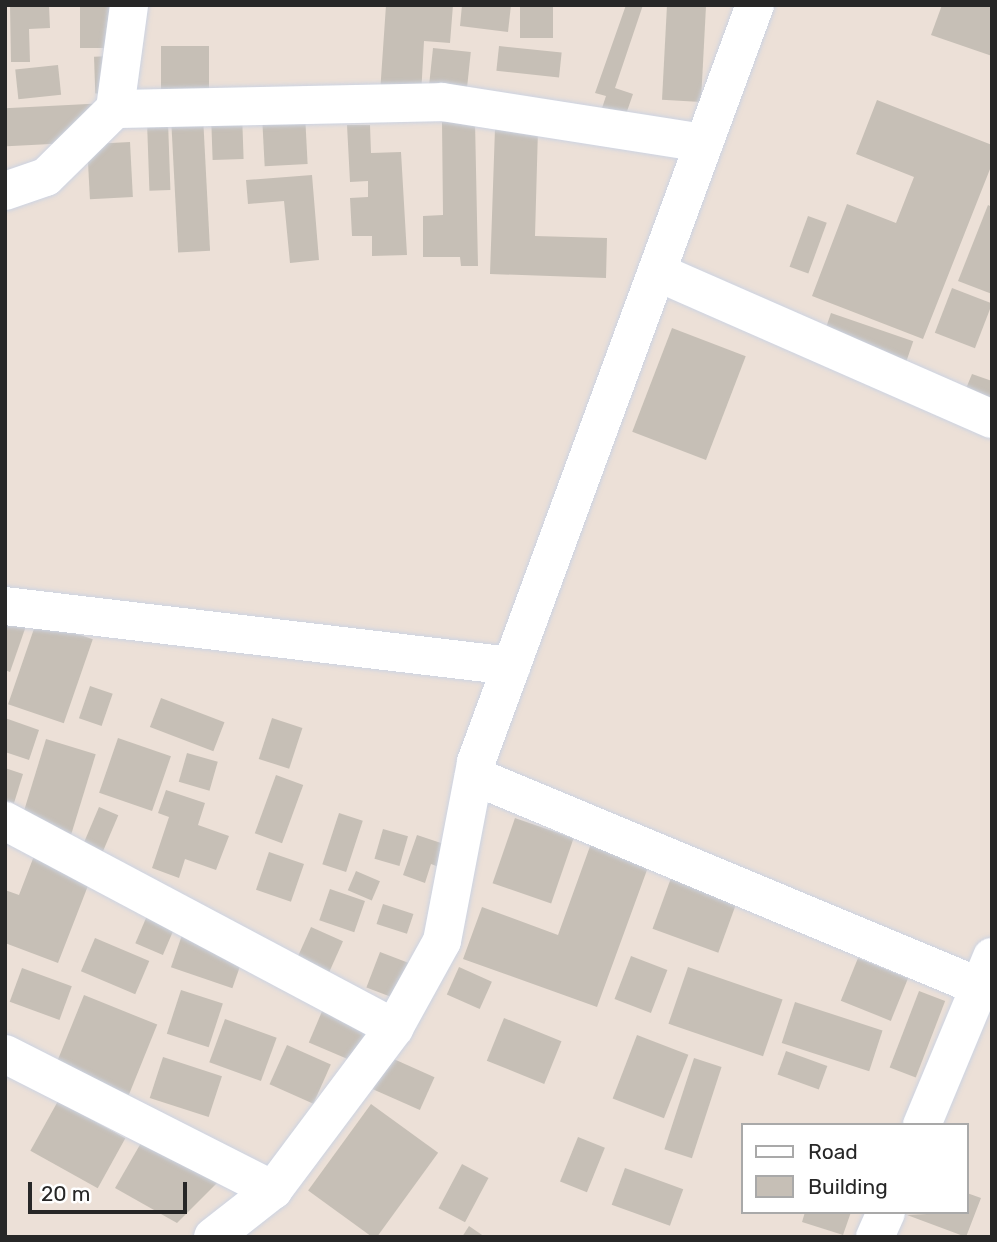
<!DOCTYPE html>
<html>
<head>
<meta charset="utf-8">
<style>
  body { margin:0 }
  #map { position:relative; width:997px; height:1242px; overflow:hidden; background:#ece0d7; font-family:Rubik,sans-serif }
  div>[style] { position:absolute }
  .building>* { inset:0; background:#c6bfb6; transform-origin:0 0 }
  .roads { filter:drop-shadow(0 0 2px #ccd3e2) drop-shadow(0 0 2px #ccd3e2) }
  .street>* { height:38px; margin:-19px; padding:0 19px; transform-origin:19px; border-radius:19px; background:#fff }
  span { translate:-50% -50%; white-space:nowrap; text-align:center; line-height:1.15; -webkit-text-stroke:6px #fff; paint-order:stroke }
  .frame { position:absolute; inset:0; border:7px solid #272727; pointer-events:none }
  .legend { position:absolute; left:741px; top:1123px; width:228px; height:91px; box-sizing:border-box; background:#fff; border:2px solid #a9a9a9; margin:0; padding:9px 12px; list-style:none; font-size:21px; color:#272727 }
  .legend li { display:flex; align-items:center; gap:14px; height:35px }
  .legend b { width:35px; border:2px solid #a9a9a9 }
  .scale { position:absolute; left:28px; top:1182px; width:159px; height:32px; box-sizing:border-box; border:4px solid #272727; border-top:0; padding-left:9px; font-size:21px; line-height:24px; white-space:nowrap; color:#272727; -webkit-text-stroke:5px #fff; paint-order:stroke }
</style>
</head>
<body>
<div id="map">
  <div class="building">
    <div style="clip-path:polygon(10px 5px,49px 5px,50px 28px,29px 29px,30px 62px,11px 62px)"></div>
    <div style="left:80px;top:5px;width:37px;height:43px"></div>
    <div style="clip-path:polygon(386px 5px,453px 5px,450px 43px,424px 41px,421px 96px,380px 93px)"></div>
    <div style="clip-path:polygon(462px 5px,511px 5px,508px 32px,460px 26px)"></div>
    <div style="left:520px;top:5px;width:33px;height:33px"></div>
    <div style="clip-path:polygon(626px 5px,643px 5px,615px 88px,633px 94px,624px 120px,601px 111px,606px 96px,595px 93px)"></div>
    <div style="left:667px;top:5px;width:39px;height:95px;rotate:3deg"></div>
    <div style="clip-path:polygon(942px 5px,992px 5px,992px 56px,931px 35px)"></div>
    <div style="left:161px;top:46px;width:48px;height:48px"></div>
    <div style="left:499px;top:46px;width:63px;height:25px;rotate:6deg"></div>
    <div style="left:433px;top:48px;width:38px;height:40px;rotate:6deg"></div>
    <div style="left:112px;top:56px;width:37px;height:18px;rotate:88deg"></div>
    <div style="left:58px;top:65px;width:30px;height:43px;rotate:84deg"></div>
    <div style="clip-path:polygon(877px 100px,992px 145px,992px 164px,923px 339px,812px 296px,847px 204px,896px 223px,914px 177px,856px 154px)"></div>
    <div style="left:107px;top:103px;width:38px;height:102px;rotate:87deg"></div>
    <div style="left:242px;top:113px;width:46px;height:31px;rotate:88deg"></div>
    <div style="left:305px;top:114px;width:50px;height:43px;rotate:87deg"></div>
    <div style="left:203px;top:116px;width:135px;height:32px;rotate:87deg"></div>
    <div style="left:168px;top:121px;width:69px;height:21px;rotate:88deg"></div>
    <div style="clip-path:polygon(475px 121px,478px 266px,461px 266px,460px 257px,423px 257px,423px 216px,443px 215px,442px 122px)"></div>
    <div style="clip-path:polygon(347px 125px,370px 125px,371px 153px,401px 152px,407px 255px,372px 256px,372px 236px,352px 236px,350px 198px,368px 197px,368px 181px,350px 182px)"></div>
    <div style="clip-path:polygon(495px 128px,538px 129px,535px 236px,607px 238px,606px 278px,490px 274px)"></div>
    <div style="left:130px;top:142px;width:55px;height:43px;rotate:87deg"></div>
    <div style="clip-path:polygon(312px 175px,319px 260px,290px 263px,284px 201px,248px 204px,246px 180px)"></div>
    <div style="clip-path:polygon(988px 205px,992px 207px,992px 294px,958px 281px)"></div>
    <div style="left:808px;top:216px;width:20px;height:54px;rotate:20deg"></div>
    <div style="left:952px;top:288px;width:43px;height:48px;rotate:21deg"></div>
    <div style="left:831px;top:313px;width:87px;height:27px;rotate:19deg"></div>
    <div style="left:672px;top:328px;width:79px;height:111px;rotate:21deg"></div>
    <div style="clip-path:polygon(972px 374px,992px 381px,992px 409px,962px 398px)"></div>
    <div style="clip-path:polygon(5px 616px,27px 623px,10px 672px,5px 670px)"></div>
    <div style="left:37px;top:620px;width:59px;height:89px;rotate:19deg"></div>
    <div style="left:90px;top:686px;width:24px;height:34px;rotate:19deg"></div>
    <div style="left:161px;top:698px;width:68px;height:31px;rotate:21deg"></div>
    <div style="clip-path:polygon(5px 718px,39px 730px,29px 760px,5px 752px)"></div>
    <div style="left:272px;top:718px;width:32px;height:43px;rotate:18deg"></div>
    <div style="left:118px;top:738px;width:56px;height:58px;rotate:19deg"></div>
    <div style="left:46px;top:739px;width:52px;height:89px;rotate:17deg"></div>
    <div style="left:187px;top:753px;width:32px;height:30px;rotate:16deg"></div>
    <div style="clip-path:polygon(5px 768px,23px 774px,14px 803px,5px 800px)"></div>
    <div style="left:276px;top:775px;width:29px;height:62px;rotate:20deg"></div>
    <div style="clip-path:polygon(166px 790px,205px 803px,198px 825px,229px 836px,216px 870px,185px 859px,179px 878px,152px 868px,169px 817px,158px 813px)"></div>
    <div style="left:99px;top:807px;width:21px;height:42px;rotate:23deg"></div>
    <div style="left:339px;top:813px;width:25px;height:54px;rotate:18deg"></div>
    <div style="left:515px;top:818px;width:62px;height:69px;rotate:19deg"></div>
    <div style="left:383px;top:829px;width:26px;height:31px;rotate:16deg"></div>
    <div style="clip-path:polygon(417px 835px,456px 848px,447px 870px,431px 864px,425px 883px,403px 875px)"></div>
    <div style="clip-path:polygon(593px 838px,651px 859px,597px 1007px,463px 959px,482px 907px,558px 935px)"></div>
    <div style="left:269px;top:852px;width:37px;height:40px;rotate:19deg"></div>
    <div style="clip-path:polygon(34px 856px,91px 878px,58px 963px,5px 943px,5px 890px,19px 895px)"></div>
    <div style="left:356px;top:871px;width:26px;height:21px;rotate:23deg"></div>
    <div style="left:671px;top:878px;width:70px;height:54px;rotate:20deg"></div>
    <div style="left:330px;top:889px;width:37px;height:33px;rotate:19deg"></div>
    <div style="left:383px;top:904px;width:32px;height:21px;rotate:18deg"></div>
    <div style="left:149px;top:911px;width:30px;height:35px;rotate:23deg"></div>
    <div style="left:311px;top:927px;width:35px;height:34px;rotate:24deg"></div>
    <div style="left:182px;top:935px;width:65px;height:34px;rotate:19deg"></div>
    <div style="left:95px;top:938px;width:59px;height:36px;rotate:23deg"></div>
    <div style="left:380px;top:952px;width:33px;height:38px;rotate:21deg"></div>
    <div style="left:631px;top:956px;width:39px;height:46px;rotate:21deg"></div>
    <div style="left:858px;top:958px;width:54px;height:46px;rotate:22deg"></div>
    <div style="left:459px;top:967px;width:36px;height:30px;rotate:24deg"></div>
    <div style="left:688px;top:967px;width:100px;height:60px;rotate:19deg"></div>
    <div style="left:22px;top:968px;width:53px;height:36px;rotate:20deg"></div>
    <div style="left:181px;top:990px;width:44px;height:46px;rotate:18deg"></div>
    <div style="left:919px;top:991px;width:28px;height:82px;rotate:21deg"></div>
    <div style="left:84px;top:995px;width:79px;height:76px;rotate:22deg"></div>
    <div style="left:326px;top:1002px;width:51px;height:44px;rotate:23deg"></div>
    <div style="left:795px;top:1002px;width:92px;height:43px;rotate:18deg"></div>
    <div style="left:504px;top:1018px;width:62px;height:46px;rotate:22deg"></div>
    <div style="left:225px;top:1019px;width:55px;height:46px;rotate:20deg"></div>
    <div style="left:637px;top:1035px;width:55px;height:68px;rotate:21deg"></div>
    <div style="left:287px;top:1045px;width:48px;height:43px;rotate:24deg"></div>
    <div style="left:786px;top:1051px;width:44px;height:25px;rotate:20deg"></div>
    <div style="left:387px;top:1056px;width:52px;height:36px;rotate:24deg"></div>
    <div style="left:163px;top:1057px;width:62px;height:43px;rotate:18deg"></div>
    <div style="left:694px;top:1058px;width:29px;height:96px;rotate:18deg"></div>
    <div style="left:58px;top:1101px;width:77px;height:57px;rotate:29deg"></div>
    <div style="left:371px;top:1104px;width:83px;height:107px;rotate:36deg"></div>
    <div style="clip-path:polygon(145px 1136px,220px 1180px,177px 1223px,115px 1188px)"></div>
    <div style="left:578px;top:1137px;width:29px;height:48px;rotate:22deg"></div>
    <div style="left:462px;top:1164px;width:30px;height:50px;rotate:28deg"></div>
    <div style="left:625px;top:1168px;width:62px;height:39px;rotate:20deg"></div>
    <div style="clip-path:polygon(967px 1193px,981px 1198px,966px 1237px,907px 1215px,967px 1212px)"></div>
    <div style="clip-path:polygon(805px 1212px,851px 1212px,843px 1235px,802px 1222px)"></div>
    <div style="clip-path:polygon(469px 1226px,485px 1237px,462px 1237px)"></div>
  </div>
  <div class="roads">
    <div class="street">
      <div style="left:115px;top:109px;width:105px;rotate:-82.3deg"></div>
      <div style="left:5px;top:191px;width:43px;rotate:-18.9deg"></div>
      <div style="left:46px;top:177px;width:97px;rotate:-44.6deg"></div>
      <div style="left:115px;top:109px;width:327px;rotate:-1.2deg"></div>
      <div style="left:442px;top:102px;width:265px;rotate:8.9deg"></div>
      <div style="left:657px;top:272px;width:366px;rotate:23.7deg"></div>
      <div style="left:5px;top:606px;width:510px;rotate:6.76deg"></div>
      <div style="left:474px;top:776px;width:548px;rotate:22.64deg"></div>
      <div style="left:5px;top:821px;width:441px;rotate:28deg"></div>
      <div style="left:5px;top:1054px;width:301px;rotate:26.9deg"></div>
      <div style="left:922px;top:1125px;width:182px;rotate:-67.4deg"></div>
      <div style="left:213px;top:1237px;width:76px;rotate:-38.1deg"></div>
      <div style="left:273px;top:1190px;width:202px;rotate:-53.2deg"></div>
      <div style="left:394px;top:1028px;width:99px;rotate:-61.1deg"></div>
      <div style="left:442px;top:941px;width:182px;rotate:-79.2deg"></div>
      <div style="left:476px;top:762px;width:807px;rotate:-69.77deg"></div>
      <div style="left:875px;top:1237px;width:27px;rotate:-66deg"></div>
    </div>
  </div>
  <div class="frame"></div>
  <ul class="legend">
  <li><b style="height:9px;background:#fff"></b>Road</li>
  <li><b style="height:19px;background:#c6bfb6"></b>Building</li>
  </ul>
  <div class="scale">20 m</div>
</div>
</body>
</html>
